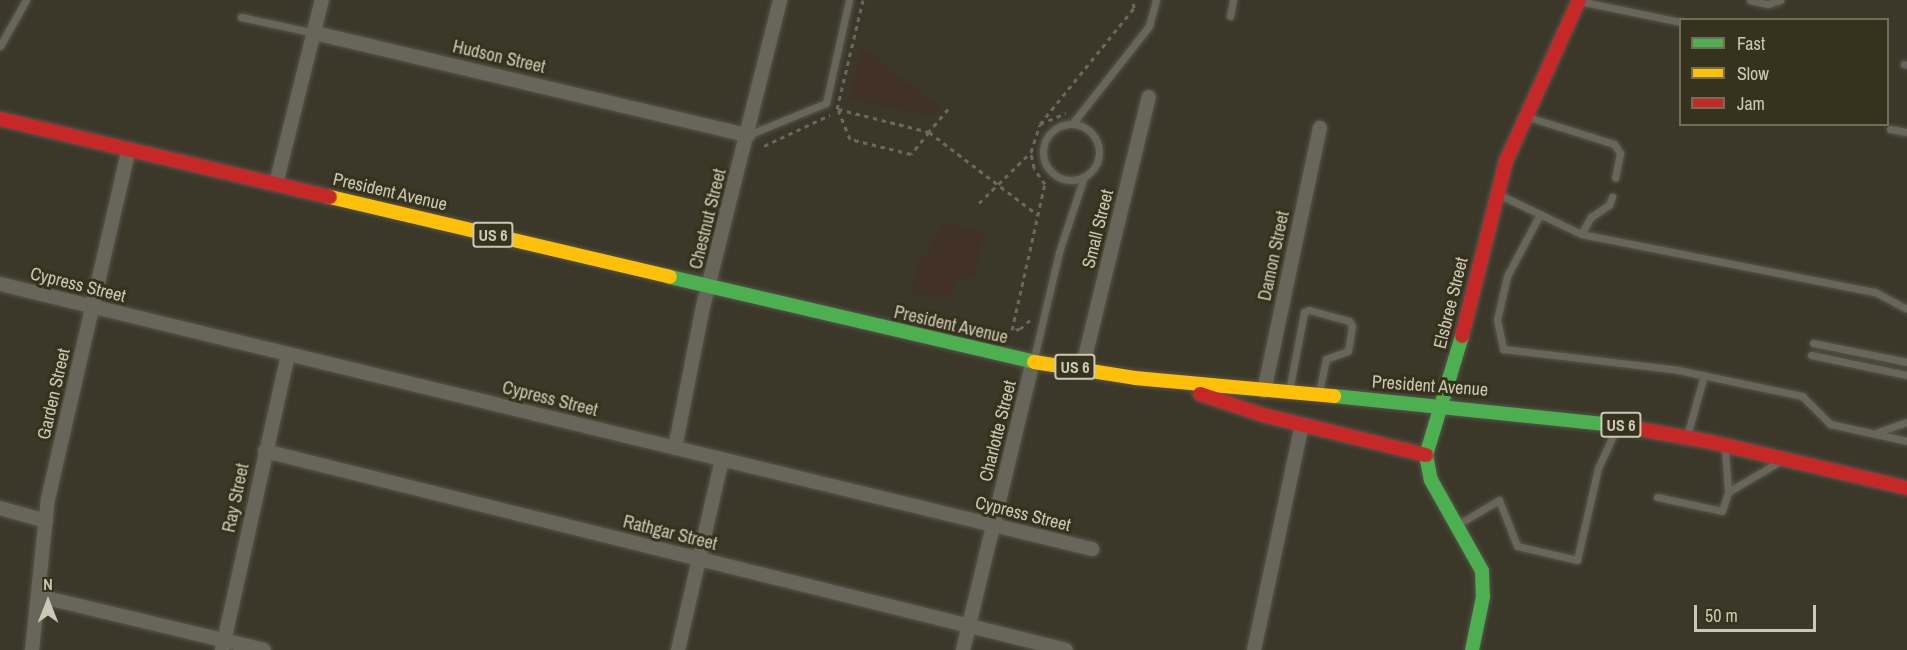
<!DOCTYPE html>
<html>
<head>
<meta charset="utf-8">
<style>
  body { margin:0 }
  #map { position:relative; width:1907px; height:650px; overflow:hidden; background:#3b382a; font-family:"Archivo Narrow",sans-serif }
  div>[style] { position:absolute }
  .green>* { inset:0; background:#413127 }
  .path>* { height:3px; margin-top:-1.5px; transform-origin:0; background:repeating-linear-gradient(90deg,#6c685e 0 4.5px,transparent 0 9px) }
  .roads { filter:drop-shadow(0 0 2px #555349) drop-shadow(0 0 2px #555349) }
  .lane>* { height:7px; margin:-3.5px; padding:0 3.5px; transform-origin:3.5px; border-radius:3.5px; background:#68665b }
  .lane>.ring { margin:-3.5px; padding:0; box-sizing:content-box; background:none; border:7px solid #68665b; border-radius:50% }
  .street>* { height:14px; margin:-7px; padding:0 7px; transform-origin:7px; border-radius:7px; background:#68665b }
  .fast>* { height:14px; margin:-7px; padding:0 7px; transform-origin:7px; border-radius:7px; background:#4caf50 }
  .slow>* { height:14px; margin:-7px; padding:0 7px; transform-origin:7px; border-radius:7px; background:#ffc107 }
  .jam>* { height:14px; margin:-7px; padding:0 7px; transform-origin:7px; border-radius:7px; background:#c62828 }
  span { translate:-50% -50%; white-space:nowrap; text-align:center; line-height:1.15; -webkit-text-stroke:6px #36321d; paint-order:stroke }
  .shield-label span { padding:2px 4px; background:#36321d; border:2px solid; border-radius:4px; -webkit-text-stroke-width:0 }
  .shield-label { font-size:16px; color:#cbc8b5; font-weight:700 }
  .street-label { font-size:18px; color:#cbc8b5 }
  .legend { position:absolute; left:1679px; top:18px; width:210px; height:108px; box-sizing:border-box; background:#36321d; border:2px solid #726e5a; margin:0; padding:8px 10px; list-style:none; font-size:18px; color:#cbc8b5 }
  .legend li { display:flex; align-items:center; gap:12px; height:30px }
  .legend b { width:30px; border:2px solid #726e5a }
  .north { position:absolute; left:18px; top:572px; width:60px; height:60px; -webkit-text-stroke:4px #36321d; paint-order:stroke; rotate:0deg; font-size:16px; font-weight:700; line-height:24px; text-align:center; color:#cbc8b5 }
  .north::after { content:''; display:block; margin:auto; width:21px; height:27px; background:#cbc8b5; clip-path:polygon(50% 0,100% 100%,50% 72%,0 100%) }
  .scale { position:absolute; left:1694px; top:605px; width:122px; height:27px; box-sizing:border-box; border:3px solid #cbc8b5; border-top:0; padding-left:8px; font-size:18px; line-height:21px; white-space:nowrap; color:#cbc8b5; -webkit-text-stroke:4px #36321d; paint-order:stroke }
</style>
</head>
<body>
<div id="map">
  <div class="green">
    <div style="clip-path:polygon(862px 49px,867px 51px,940px 108px,933px 116px,850px 98px)"></div>
    <div style="clip-path:polygon(943px 223px,984px 233px,975px 277px,956px 281px,947px 297px,910px 294px,918px 267px)"></div>
  </div>
  <div class="path">
    <div style="left:837px;top:109px;width:112px;rotate:-76.6deg"></div>
    <div style="left:948px;top:109px;width:30px;rotate:130deg"></div>
    <div style="left:929px;top:132px;width:28px;rotate:129deg"></div>
    <div style="left:911px;top:154px;width:63px;rotate:-166.2deg"></div>
    <div style="left:850px;top:139px;width:32px;rotate:-112deg"></div>
    <div style="left:838px;top:109px;width:94px;rotate:14.2deg"></div>
    <div style="left:929px;top:132px;width:137px;rotate:37.3deg"></div>
    <div style="left:1040px;top:124px;width:149px;rotate:-51deg"></div>
    <div style="left:1134px;top:8px;width:8px;rotate:-97deg"></div>
    <div style="left:764px;top:146px;width:73px;rotate:-25.2deg"></div>
    <div style="left:979px;top:203px;width:73px;rotate:-44.4deg"></div>
    <div style="left:1031px;top:152px;width:29px;rotate:-72deg"></div>
    <div style="left:1040px;top:124px;width:28px;rotate:-23deg"></div>
    <div style="left:1030px;top:320px;width:13px;rotate:138deg"></div>
    <div style="left:1020px;top:329px;width:8px;rotate:173deg"></div>
    <div style="left:1012px;top:330px;width:150px;rotate:-77.3deg"></div>
    <div style="left:1045px;top:184px;width:19px;rotate:-125deg"></div>
    <div style="left:1034px;top:168px;width:16px;rotate:-101deg"></div>
  </div>
  <div class="roads">
    <div class="lane">
      <div style="left:1750px;top:0;width:18px;rotate:13deg"></div>
      <div style="left:1768px;top:4px;width:13px;rotate:-18deg"></div>
      <div style="left:1579px;top:1px;width:103px;rotate:11.7deg"></div>
      <div style="left:1230px;top:16px;width:16px;rotate:-79deg"></div>
      <div style="left:241px;top:17px;width:76px;rotate:12.2deg"></div>
      <div style="left:0;top:46px;width:53px;rotate:-60.5deg"></div>
      <div style="left:1904px;top:64px;width:3px;rotate:18deg"></div>
      <div style="left:1528px;top:117px;width:90px;rotate:17.4deg"></div>
      <div style="left:1614px;top:144px;width:11px;rotate:56deg"></div>
      <div style="left:1620px;top:153px;width:25px;rotate:101deg"></div>
      <div class="ring" style="left:1043px;top:124px;width:49px;height:49px"></div>
      <div style="left:1072px;top:124px;width:125px;rotate:-51.8deg"></div>
      <div style="left:1149px;top:26px;width:27px;rotate:-75deg"></div>
      <div style="left:1890px;top:129px;width:17px;rotate:10deg"></div>
      <div style="left:748px;top:135px;width:84px;rotate:-22.3deg"></div>
      <div style="left:826px;top:103px;width:106px;rotate:-77.4deg"></div>
      <div style="left:1498px;top:194px;width:92px;rotate:25.7deg"></div>
      <div style="left:1581px;top:234px;width:300px;rotate:11.2deg"></div>
      <div style="left:1875px;top:292px;width:36px;rotate:28deg"></div>
      <div style="left:1540px;top:214px;width:70px;rotate:118deg"></div>
      <div style="left:1507px;top:276px;width:45px;rotate:102.8deg"></div>
      <div style="left:1497px;top:320px;width:30px;rotate:78deg"></div>
      <div style="left:1503px;top:349px;width:176px;rotate:6.8deg"></div>
      <div style="left:1678px;top:370px;width:127px;rotate:11.8deg"></div>
      <div style="left:1802px;top:396px;width:40px;rotate:45deg"></div>
      <div style="left:1830px;top:424px;width:79px;rotate:12.4deg"></div>
      <div style="left:1581px;top:234px;width:20px;rotate:-60deg"></div>
      <div style="left:1591px;top:217px;width:22px;rotate:-34deg"></div>
      <div style="left:1609px;top:205px;width:9px;rotate:-69deg"></div>
      <div style="left:1813px;top:343px;width:96px;rotate:11.4deg"></div>
      <div style="left:1811px;top:355px;width:98px;rotate:11.8deg"></div>
      <div style="left:1034px;top:358px;width:109px;rotate:-76.7deg"></div>
      <div style="left:1059px;top:252px;width:79px;rotate:-71.6deg"></div>
      <div style="left:1289px;top:391px;width:80px;rotate:-79.2deg"></div>
      <div style="left:1304px;top:312px;width:5px;rotate:-22deg"></div>
      <div style="left:1309px;top:310px;width:41px;rotate:15.4deg"></div>
      <div style="left:1349px;top:321px;width:6px;rotate:59deg"></div>
      <div style="left:1352px;top:326px;width:25px;rotate:99deg"></div>
      <div style="left:1348px;top:351px;width:23px;rotate:160deg"></div>
      <div style="left:1326px;top:359px;width:35px;rotate:102deg"></div>
      <div style="left:1878px;top:432px;width:31px;rotate:-19deg"></div>
      <div style="left:1687px;top:436px;width:63px;rotate:-74.4deg"></div>
      <div style="left:1728px;top:492px;width:57px;rotate:-30.6deg"></div>
      <div style="left:1657px;top:497px;width:66px;rotate:12.2deg"></div>
      <div style="left:1722px;top:511px;width:20px;rotate:-72deg"></div>
      <div style="left:1728px;top:492px;width:43px;rotate:-94deg"></div>
      <div style="left:1457px;top:525px;width:49px;rotate:-30.8deg"></div>
      <div style="left:1499px;top:500px;width:49px;rotate:68.6deg"></div>
      <div style="left:1517px;top:546px;width:62px;rotate:13.1deg"></div>
      <div style="left:1577px;top:560px;width:94px;rotate:-77.1deg"></div>
      <div style="left:1598px;top:468px;width:45px;rotate:-65.1deg"></div>
    </div>
    <div class="street">
      <div style="left:315px;top:33px;width:445px;rotate:13.3deg"></div>
      <div style="left:276px;top:184px;width:190px;rotate:-76deg"></div>
      <div style="left:0;top:284px;width:1124px;rotate:13.64deg"></div>
      <div style="left:1082px;top:369px;width:280px;rotate:-76.2deg"></div>
      <div style="left:1264px;top:391px;width:269px;rotate:-78deg"></div>
      <div style="left:675px;top:448px;width:144px;rotate:-78.8deg"></div>
      <div style="left:703px;top:307px;width:317px;rotate:-75.9deg"></div>
      <div style="left:265px;top:451px;width:825px;rotate:13.95deg"></div>
      <div style="left:0;top:508px;width:48px;rotate:15.8deg"></div>
      <div style="left:38px;top:596px;width:232px;rotate:13.4deg"></div>
      <div style="left:32px;top:650px;width:152px;rotate:-84deg"></div>
      <div style="left:48px;top:499px;width:359px;rotate:-77deg"></div>
      <div style="left:222px;top:650px;width:303px;rotate:-77.4deg"></div>
      <div style="left:678px;top:650px;width:196px;rotate:-77deg"></div>
      <div style="left:963px;top:650px;width:297px;rotate:-76.4deg"></div>
      <div style="left:1254px;top:650px;width:230px;rotate:-78deg"></div>
    </div>
    <div class="fast">
      <div style="left:670px;top:277px;width:374px;rotate:13.1deg"></div>
      <div style="left:1462px;top:336px;width:124px;rotate:106.8deg"></div>
      <div style="left:1426px;top:455px;width:25px;rotate:79deg"></div>
      <div style="left:1431px;top:480px;width:104px;rotate:60.7deg"></div>
      <div style="left:1482px;top:571px;width:26px;rotate:88deg"></div>
      <div style="left:1483px;top:597px;width:54px;rotate:101.7deg"></div>
      <div style="left:1334px;top:396px;width:283px;rotate:5.9deg"></div>
    </div>
    <div class="slow">
      <div style="left:330px;top:197px;width:349px;rotate:13.2deg"></div>
      <div style="left:1034px;top:362px;width:102px;rotate:9deg"></div>
      <div style="left:1135px;top:378px;width:200px;rotate:5.2deg"></div>
    </div>
    <div class="jam">
      <div style="left:0;top:119px;width:339px;rotate:13.3deg"></div>
      <div style="left:1462px;top:336px;width:180px;rotate:-75.9deg"></div>
      <div style="left:1506px;top:161px;width:177px;rotate:-65.6deg"></div>
      <div style="left:1200px;top:394px;width:66px;rotate:18.4deg"></div>
      <div style="left:1263px;top:415px;width:168px;rotate:13.8deg"></div>
      <div style="left:1616px;top:425px;width:97px;rotate:10.1deg"></div>
      <div style="left:1711px;top:442px;width:201px;rotate:13.2deg"></div>
    </div>
  </div>
  <div class="shield-label">
    <span style="left:493px;top:235px">US 6</span>
    <span style="left:1075px;top:367px">US 6</span>
    <span style="left:1621px;top:425px">US 6</span>
  </div>
  <div class="street-label">
    <span style="left:499px;top:57px;rotate:13deg">Hudson Street</span>
    <span style="left:390px;top:192px;rotate:13deg">President Avenue</span>
    <span style="left:708px;top:219px;rotate:-76deg">Chestnut Street</span>
    <span style="left:1098px;top:229px;rotate:-76deg">Small Street</span>
    <span style="left:1274px;top:256px;rotate:-78deg">Damon Street</span>
    <span style="left:78px;top:285px;rotate:14deg">Cypress Street</span>
    <span style="left:1451px;top:303px;rotate:-76deg">Elsbree Street</span>
    <span style="left:951px;top:325px;rotate:13deg">President Avenue</span>
    <span style="left:1430px;top:386px;rotate:4deg">President Avenue</span>
    <span style="left:54px;top:394px;rotate:-77deg">Garden Street</span>
    <span style="left:550px;top:399px;rotate:14deg">Cypress Street</span>
    <span style="left:998px;top:431px;rotate:-76deg">Charlotte Street</span>
    <span style="left:236px;top:498px;rotate:-78deg">Ray Street</span>
    <span style="left:1023px;top:514px;rotate:14deg">Cypress Street</span>
    <span style="left:670px;top:533px;rotate:14deg">Rathgar Street</span>
  </div>
  <ul class="legend">
  <li><b style="height:8px;background:#4caf50"></b>Fast</li>
  <li><b style="height:8px;background:#ffc107"></b>Slow</li>
  <li><b style="height:8px;background:#c62828"></b>Jam</li>
  </ul>
  <div class="north">N</div>
  <div class="scale">50 m</div>
</div>
</body>
</html>
